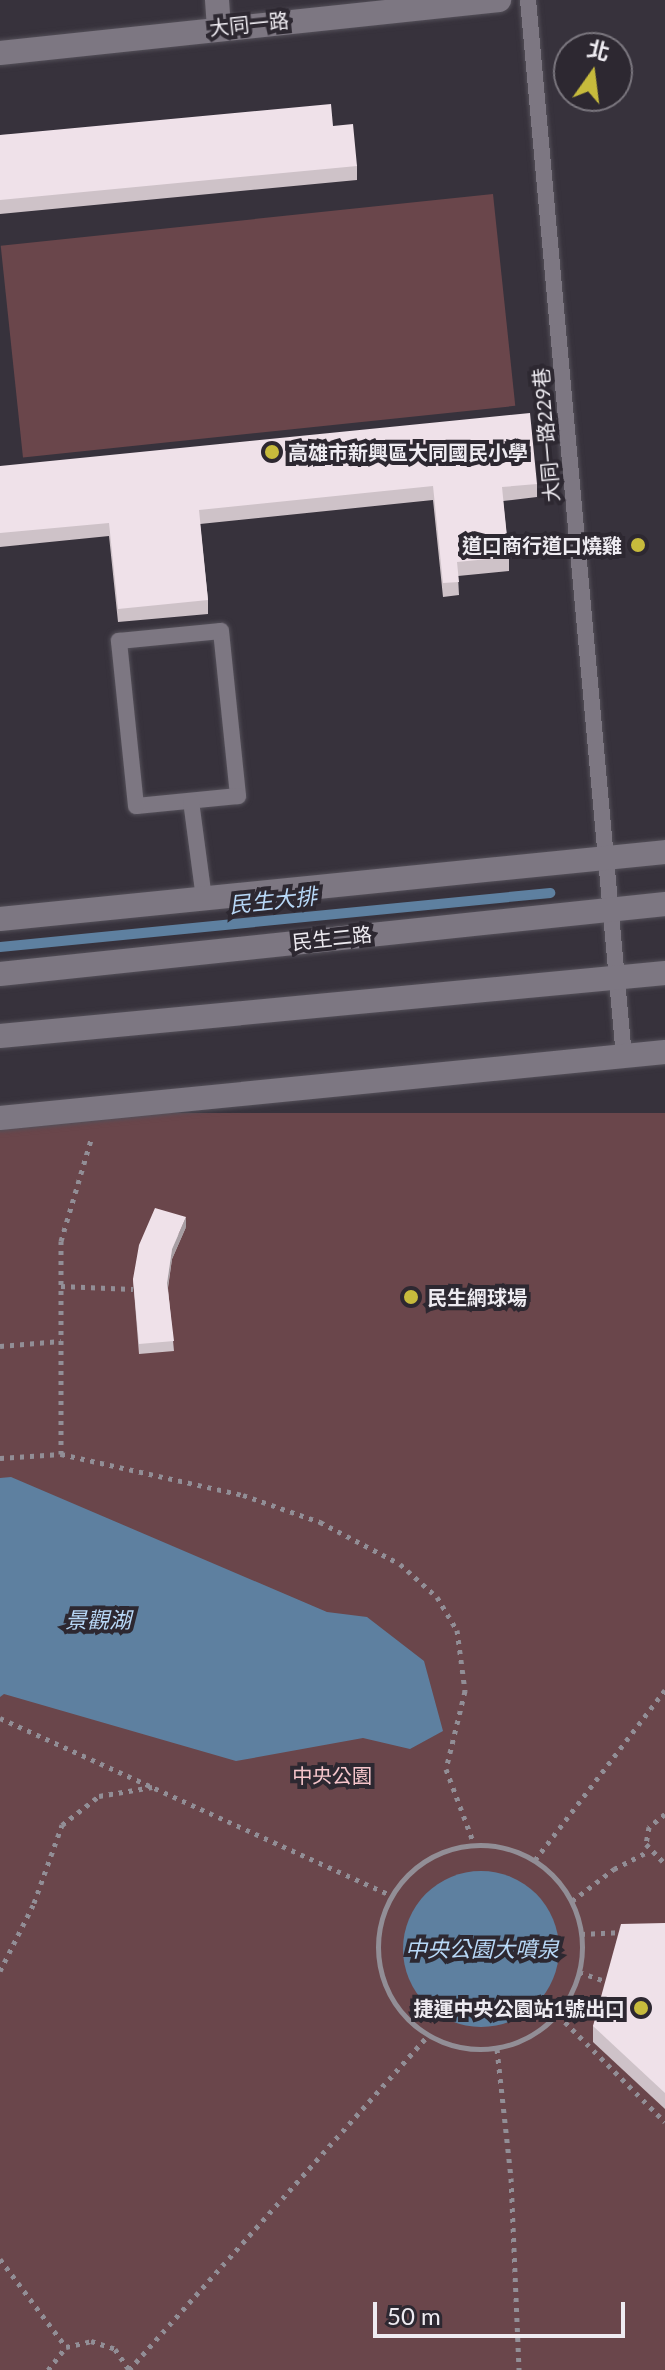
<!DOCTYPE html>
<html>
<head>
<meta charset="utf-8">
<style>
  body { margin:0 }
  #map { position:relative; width:665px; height:2370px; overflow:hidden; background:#37323c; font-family:Lato,"Noto Sans TC",sans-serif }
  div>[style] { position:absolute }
  .green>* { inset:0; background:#6a464b; transform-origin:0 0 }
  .water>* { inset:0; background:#5e80a0 }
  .round { border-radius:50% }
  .stream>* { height:10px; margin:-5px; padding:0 5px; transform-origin:5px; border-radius:5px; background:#5e80a0 }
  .path>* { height:5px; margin-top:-2.5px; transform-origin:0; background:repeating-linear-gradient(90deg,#928e96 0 4px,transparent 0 10px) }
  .path>.ring { margin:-2.5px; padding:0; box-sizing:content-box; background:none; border:5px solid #928e96; border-radius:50% }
  .roads { filter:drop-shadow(0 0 2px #545059) drop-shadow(0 0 2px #545059) }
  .lane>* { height:16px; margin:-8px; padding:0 8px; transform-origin:8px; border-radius:8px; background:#7d7782 }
  .street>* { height:24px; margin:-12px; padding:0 12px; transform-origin:12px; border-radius:12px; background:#7d7782 }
  .secondary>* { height:24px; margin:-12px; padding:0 12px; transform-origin:12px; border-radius:12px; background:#7d7782 }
  .wall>* { inset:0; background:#cec2c8 }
  .shaded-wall>* { inset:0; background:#a79ea3 }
  .building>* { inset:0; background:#efe1e9 }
  .dots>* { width:22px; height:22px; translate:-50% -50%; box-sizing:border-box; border:4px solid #2d2831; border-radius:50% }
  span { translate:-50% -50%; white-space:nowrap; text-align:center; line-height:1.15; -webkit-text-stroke:8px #2d2831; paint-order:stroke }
  .street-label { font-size:20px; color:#eeebf1 }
  .poi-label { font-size:20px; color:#eeebf1; font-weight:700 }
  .left { translate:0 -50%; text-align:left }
  .right { translate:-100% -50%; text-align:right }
  .park-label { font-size:20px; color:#f7c6cc }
  .water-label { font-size:22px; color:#b8d8f7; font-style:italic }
  .north { position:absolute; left:553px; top:32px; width:80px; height:80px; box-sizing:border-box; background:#2d2831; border:2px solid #7a767e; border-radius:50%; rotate:14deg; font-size:22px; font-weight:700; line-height:32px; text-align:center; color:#eeebf1 }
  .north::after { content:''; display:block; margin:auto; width:28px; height:36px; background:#c7bb3c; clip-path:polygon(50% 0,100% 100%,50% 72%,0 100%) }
  .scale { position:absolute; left:373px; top:2302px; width:252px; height:36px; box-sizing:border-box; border:4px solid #eeebf1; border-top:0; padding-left:10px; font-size:24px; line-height:28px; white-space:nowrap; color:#eeebf1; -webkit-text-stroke:6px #2d2831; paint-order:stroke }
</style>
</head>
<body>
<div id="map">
  <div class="green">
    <div style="left:493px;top:194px;width:213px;height:495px;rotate:84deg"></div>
    <div style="left:665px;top:1113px;width:1257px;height:668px;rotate:90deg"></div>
  </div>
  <div class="water">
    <div style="clip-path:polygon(11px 1477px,327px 1612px,367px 1617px,424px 1661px,443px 1731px,410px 1749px,363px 1738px,236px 1761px,4px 1694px,0 1697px,0 1478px)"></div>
    <div class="round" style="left:403px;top:1871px;width:156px;height:156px"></div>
  </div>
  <div class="stream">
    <div style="left:0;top:947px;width:553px;rotate:-5.61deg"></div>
  </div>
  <div class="path">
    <div style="left:61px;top:1286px;width:72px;rotate:2.4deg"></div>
    <div style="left:0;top:1346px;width:61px;rotate:-4.7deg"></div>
    <div style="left:61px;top:1454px;width:213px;rotate:-90deg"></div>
    <div style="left:61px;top:1241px;width:105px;rotate:-73.5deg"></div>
    <div style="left:0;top:1458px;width:61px;rotate:-3.8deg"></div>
    <div style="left:61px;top:1454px;width:187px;rotate:12.7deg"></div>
    <div style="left:243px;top:1495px;width:82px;rotate:19.3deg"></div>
    <div style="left:320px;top:1522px;width:90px;rotate:27.7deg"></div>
    <div style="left:400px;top:1564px;width:50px;rotate:41.7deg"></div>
    <div style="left:437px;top:1597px;width:39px;rotate:59deg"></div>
    <div style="left:457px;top:1630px;width:62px;rotate:82.5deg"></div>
    <div style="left:465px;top:1691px;width:80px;rotate:103.7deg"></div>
    <div style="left:446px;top:1769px;width:80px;rotate:69.5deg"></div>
    <div style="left:0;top:1718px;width:428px;rotate:24.4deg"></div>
    <div style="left:665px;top:1814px;width:21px;rotate:141deg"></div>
    <div style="left:649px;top:1827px;width:17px;rotate:100deg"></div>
    <div style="left:646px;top:1844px;width:28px;rotate:46deg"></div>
    <div class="ring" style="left:378px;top:1845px;width:199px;height:199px"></div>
    <div style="left:535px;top:1860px;width:214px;rotate:-52.6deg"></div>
    <div style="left:572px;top:1901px;width:53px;rotate:-37.3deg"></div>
    <div style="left:614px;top:1869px;width:39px;rotate:-27deg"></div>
    <div style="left:581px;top:1934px;width:43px;rotate:-2.7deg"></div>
    <div style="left:0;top:1971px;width:76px;rotate:-63.4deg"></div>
    <div style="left:34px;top:1903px;width:83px;rotate:-70.3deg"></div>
    <div style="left:62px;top:1825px;width:47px;rotate:-38.1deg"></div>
    <div style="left:99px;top:1796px;width:54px;rotate:-9.6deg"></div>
    <div style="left:579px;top:1972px;width:34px;rotate:19deg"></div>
    <div style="left:558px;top:2015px;width:151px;rotate:45deg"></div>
    <div style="left:497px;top:2049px;width:130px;rotate:83.8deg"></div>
    <div style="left:511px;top:2178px;width:192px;rotate:87.6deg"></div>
    <div style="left:0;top:2259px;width:110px;rotate:53.1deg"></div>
    <div style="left:48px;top:2370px;width:29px;rotate:-52deg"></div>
    <div style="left:66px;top:2347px;width:26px;rotate:-13deg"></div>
    <div style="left:91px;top:2341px;width:25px;rotate:18deg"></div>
    <div style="left:115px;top:2349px;width:25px;rotate:56deg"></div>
    <div style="left:129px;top:2370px;width:448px;rotate:-48.2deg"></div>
  </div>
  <div class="roads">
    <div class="lane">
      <div style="left:528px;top:0;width:1061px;rotate:84.81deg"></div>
      <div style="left:221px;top:631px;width:166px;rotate:84.1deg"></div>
      <div style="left:238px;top:796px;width:102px;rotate:174.4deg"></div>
      <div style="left:136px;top:806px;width:166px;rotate:-95.9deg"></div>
      <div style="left:119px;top:641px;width:102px;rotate:-5.6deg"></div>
      <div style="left:191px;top:801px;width:98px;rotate:82.4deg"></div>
    </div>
    <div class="street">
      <div style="left:217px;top:0;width:27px;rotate:86deg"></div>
      <div style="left:0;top:53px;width:502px;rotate:-6.06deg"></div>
    </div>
    <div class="secondary">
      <div style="left:0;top:919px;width:668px;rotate:-5.75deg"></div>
      <div style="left:0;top:974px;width:669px;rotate:-6.01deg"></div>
      <div style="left:0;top:1036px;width:668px;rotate:-5.41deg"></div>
      <div style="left:0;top:1118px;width:668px;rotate:-5.67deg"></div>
    </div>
  </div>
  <div class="wall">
    <div style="clip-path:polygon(333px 126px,357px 166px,357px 180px,0 214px,0 135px)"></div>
    <div style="clip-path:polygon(0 466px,537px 484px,537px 497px,503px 501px,509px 557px,509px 571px,458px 576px,459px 595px,443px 597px,433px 500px,200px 524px,208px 600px,208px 614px,118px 622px,109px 536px,0 547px)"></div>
    <div style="clip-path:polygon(186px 1227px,172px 1259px,168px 1288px,174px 1351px,139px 1354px,133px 1279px)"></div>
    <div style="clip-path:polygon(665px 1923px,665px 2109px,593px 2042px,593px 2026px)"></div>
  </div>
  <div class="shaded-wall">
    <div style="clip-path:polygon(186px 1217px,186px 1227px,172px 1259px,167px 1293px,167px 1283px,172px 1249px)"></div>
  </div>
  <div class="building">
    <div style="clip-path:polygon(331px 104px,333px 126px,353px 124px,357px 166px,0 200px,0 135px)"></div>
    <div style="clip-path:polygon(530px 413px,537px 484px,502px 487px,509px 557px,457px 562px,459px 582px,443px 583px,433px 486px,199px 510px,208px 600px,118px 609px,109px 523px,0 533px,0 466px)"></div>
    <div style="clip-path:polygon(155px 1208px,186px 1217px,172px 1249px,167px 1283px,174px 1341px,139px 1344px,133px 1279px,139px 1245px)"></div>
    <div style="clip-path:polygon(665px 1923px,665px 2093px,593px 2026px,621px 1924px)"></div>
  </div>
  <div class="dots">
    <div style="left:272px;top:452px;background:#c7bb3c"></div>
    <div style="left:638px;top:545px;background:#c7bb3c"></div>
    <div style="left:411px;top:1297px;background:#c7bb3c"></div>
    <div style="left:641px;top:2008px;background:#c7bb3c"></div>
  </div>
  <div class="street-label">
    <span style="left:249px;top:24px;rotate:-6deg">大同一路</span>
    <span style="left:546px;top:435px;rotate:-95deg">大同一路229巷</span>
    <span style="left:332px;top:938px;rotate:-6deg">民生二路</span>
  </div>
  <div class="poi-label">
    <span class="left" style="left:288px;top:452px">高雄市新興區大同國民小學</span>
    <span class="right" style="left:622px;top:545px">道口商行道口燒雞</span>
    <span class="left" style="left:427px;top:1297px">民生網球場</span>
    <span class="right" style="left:625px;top:2008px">捷運中央公園站1號出口</span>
  </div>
  <div class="park-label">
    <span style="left:332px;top:1775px">中央公園</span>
  </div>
  <div class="water-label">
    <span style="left:273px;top:900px;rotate:-6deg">民生大排</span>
    <span style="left:98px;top:1620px">景觀湖</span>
    <span style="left:482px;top:1949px">中央公園大噴泉</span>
  </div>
  <div class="north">北</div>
  <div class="scale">50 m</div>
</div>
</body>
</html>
